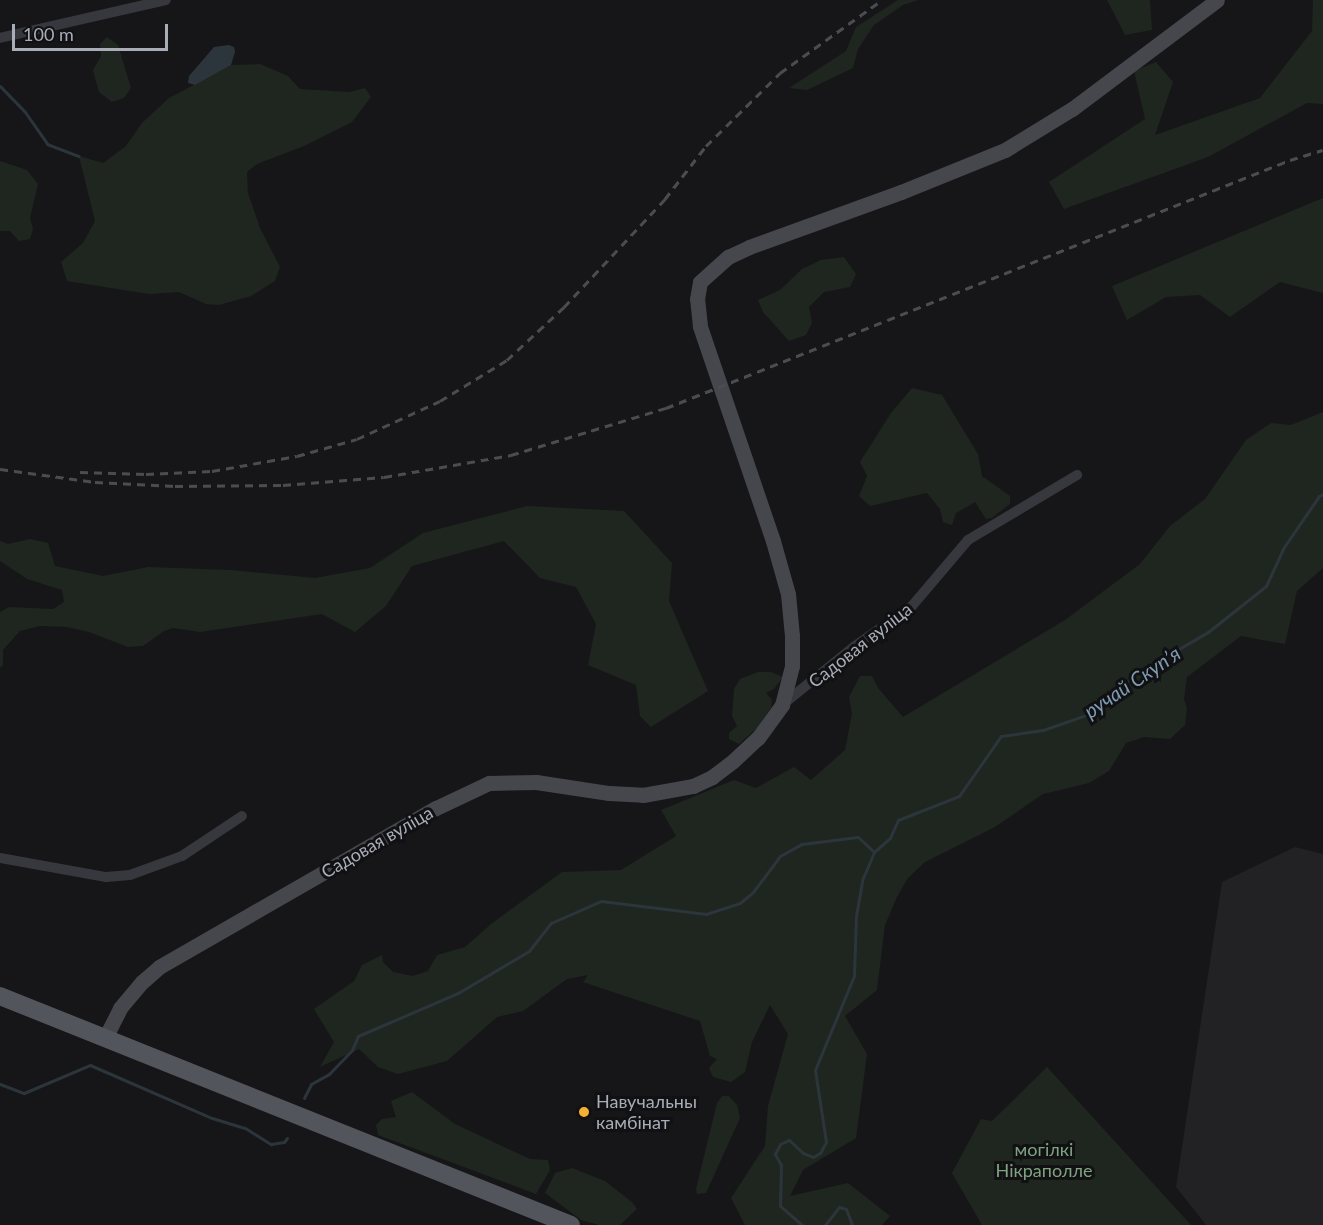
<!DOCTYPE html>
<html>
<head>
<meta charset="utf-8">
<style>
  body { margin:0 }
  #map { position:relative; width:1323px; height:1225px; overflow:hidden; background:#161618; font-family:Lato,sans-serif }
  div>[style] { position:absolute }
  .built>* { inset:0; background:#222225 }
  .green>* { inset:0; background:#1e261f }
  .water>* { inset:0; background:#2c353c }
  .stream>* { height:3px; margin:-1.5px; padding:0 1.5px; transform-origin:1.5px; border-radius:1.5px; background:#2c353c }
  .street>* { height:10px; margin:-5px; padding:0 5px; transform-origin:5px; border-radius:5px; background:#37383d }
  .secondary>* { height:15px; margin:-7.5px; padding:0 7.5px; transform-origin:7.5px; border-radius:7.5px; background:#45474d }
  .primary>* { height:18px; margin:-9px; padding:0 9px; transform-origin:9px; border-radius:9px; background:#53555c }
  .rail>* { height:3px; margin-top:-1.5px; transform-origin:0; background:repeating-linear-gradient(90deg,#4a4c52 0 8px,transparent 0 14px) }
  .dots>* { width:16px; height:16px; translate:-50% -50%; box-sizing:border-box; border:3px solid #111113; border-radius:50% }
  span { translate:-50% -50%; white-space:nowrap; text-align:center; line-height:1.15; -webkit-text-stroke:6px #111113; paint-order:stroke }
  .street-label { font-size:18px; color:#a8adb8 }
  .poi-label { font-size:18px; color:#a8adb8 }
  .left { translate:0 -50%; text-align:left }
  .park-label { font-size:18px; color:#7fa381 }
  .water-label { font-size:20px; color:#7f9bb3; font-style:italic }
  .scale { position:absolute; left:12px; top:24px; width:156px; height:27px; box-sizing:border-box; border:3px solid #a8adb8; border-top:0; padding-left:8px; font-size:18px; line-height:21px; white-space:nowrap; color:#a8adb8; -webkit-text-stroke:4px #111113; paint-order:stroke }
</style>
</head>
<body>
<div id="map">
  <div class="built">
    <div style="clip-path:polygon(1295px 847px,1323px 854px,1323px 1225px,1206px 1225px,1176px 1187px,1222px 882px)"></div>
  </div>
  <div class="green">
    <div style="clip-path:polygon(898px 0,918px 0,903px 5px,874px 25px,858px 49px,853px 68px,807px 90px,789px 88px,846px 51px,856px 27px)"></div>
    <div style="clip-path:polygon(1107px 0,1150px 0,1152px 30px,1125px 35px)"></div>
    <div style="clip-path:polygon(1313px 0,1323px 0,1323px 104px,1307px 103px,1208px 157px,1064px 209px,1049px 182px,1145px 119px,1134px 71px,1156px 62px,1173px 82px,1155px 135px,1260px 98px,1312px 31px)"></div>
    <div style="clip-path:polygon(107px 37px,118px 45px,131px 88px,124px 98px,112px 102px,99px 92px,93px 70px,101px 56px,100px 44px)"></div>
    <div style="clip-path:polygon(260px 64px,288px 76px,300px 89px,349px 92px,365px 88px,371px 97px,352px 122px,304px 146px,257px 164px,247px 172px,248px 193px,260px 228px,280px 267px,275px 281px,251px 296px,219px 305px,206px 304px,179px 292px,149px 294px,67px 281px,61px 262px,83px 243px,95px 221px,79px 156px,103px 163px,126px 146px,142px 123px,169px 98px,231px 65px)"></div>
    <div style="clip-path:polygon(0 161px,27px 170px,38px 184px,30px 218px,33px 229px,30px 239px,19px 241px,10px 231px,0 231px)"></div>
    <div style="clip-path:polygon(1323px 198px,1323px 293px,1280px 282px,1230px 317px,1200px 295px,1166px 297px,1127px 320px,1112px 286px)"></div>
    <div style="clip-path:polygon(844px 257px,856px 274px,850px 287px,824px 292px,809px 307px,812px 323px,806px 335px,789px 341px,763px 312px,758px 300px,780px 290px,802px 269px,821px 260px)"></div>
    <div style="clip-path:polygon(912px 388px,942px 395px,978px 454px,982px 476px,1010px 496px,1010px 504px,992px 518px,986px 519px,975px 502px,956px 513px,952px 525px,943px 522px,940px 509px,927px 493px,870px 506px,859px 496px,867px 476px,860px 462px,891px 413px)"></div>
    <div style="clip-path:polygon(1323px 412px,1323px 568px,1297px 591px,1285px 644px,1241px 636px,1187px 677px,1184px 699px,1187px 708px,1185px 725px,1170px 739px,1144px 737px,1126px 743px,1109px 771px,1089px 783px,1043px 794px,995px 827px,925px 862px,908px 878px,897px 897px,885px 925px,877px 990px,845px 1016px,867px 1054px,856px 1138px,803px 1170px,790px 1196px,848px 1183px,890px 1216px,882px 1225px,745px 1225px,731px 1198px,765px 1146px,768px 1106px,788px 1034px,770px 1005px,752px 1042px,745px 1072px,731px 1082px,713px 1077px,709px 1068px,717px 1059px,710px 1056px,700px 1021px,583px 982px,588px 975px,567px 979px,523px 1011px,497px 1017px,447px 1061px,398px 1074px,378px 1067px,359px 1049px,320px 1067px,334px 1042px,314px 1009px,354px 981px,362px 965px,382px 955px,383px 962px,393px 972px,413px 976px,428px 971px,437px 955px,465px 947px,491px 924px,562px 872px,621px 870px,676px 836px,661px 810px,734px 780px,756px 788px,794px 767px,811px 780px,845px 750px,852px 714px,849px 697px,860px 676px,872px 676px,878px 688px,903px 717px,1065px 620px,1140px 564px,1170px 526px,1205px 499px,1246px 440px,1271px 423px,1291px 425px)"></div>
    <div style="clip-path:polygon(527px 506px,624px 511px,672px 563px,669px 601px,708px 691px,651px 727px,640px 716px,636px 685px,588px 665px,596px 624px,576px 587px,540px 578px,504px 541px,412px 566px,386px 606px,355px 632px,322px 614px,200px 632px,173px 628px,164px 631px,143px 646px,128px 647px,89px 632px,67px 627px,40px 626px,20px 631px,3px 650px,3px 665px,0 668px,0 612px,9px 607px,53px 609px,64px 602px,62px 590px,27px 579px,0 561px,0 541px,8px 544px,30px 539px,48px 543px,55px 566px,103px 576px,148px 567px,231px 570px,315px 578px,370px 568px,423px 533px)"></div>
    <div style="clip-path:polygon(758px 672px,771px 672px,783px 677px,774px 689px,766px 693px,772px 700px,771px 708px,757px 728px,739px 744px,729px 739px,729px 733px,737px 726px,732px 716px,734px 689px,740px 679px)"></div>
    <div style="clip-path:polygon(1047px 1067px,1191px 1225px,982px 1225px,952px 1173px,981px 1119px,992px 1121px)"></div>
    <div style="clip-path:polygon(412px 1092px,455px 1124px,530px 1159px,548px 1160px,550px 1170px,536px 1194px,378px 1135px,376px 1125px,382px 1119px,396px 1117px,391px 1101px)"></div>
    <div style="clip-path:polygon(722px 1096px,729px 1096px,737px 1105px,740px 1118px,706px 1193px,697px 1194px,696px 1189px,717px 1103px)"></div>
    <div style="clip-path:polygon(572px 1168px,605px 1181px,632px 1202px,637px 1209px,620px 1225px,599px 1225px,581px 1220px,545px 1193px,555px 1173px)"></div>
  </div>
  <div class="water">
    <div style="clip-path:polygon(229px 45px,234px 47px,235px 52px,231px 65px,195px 85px,188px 83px,189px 76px,214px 47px)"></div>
  </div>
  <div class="stream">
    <div style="left:0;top:86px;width:36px;rotate:46deg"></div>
    <div style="left:25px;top:112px;width:39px;rotate:55deg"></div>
    <div style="left:47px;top:144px;width:34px;rotate:21deg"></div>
    <div style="left:0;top:1084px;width:26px;rotate:21deg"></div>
    <div style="left:24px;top:1093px;width:72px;rotate:-23deg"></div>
    <div style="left:90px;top:1065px;width:133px;rotate:23.5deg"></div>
    <div style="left:212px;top:1118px;width:34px;rotate:17deg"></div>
    <div style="left:245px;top:1128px;width:31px;rotate:32deg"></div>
    <div style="left:271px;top:1144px;width:13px;rotate:-9deg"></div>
    <div style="left:284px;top:1142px;width:5px;rotate:-53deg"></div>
    <div style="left:304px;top:1098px;width:16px;rotate:-63deg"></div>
    <div style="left:311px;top:1084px;width:21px;rotate:-29deg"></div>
    <div style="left:329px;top:1074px;width:33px;rotate:-46deg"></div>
    <div style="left:352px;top:1050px;width:15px;rotate:-67deg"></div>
    <div style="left:358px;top:1036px;width:109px;rotate:-23.3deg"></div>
    <div style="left:458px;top:993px;width:82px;rotate:-30.6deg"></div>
    <div style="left:529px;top:951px;width:36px;rotate:-52deg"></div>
    <div style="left:551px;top:923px;width:55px;rotate:-23.7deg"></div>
    <div style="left:601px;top:901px;width:106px;rotate:7.1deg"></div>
    <div style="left:706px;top:914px;width:36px;rotate:-18deg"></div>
    <div style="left:740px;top:903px;width:17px;rotate:-40deg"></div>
    <div style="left:753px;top:892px;width:45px;rotate:-53.1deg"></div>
    <div style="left:780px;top:856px;width:25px;rotate:-29deg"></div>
    <div style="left:802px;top:844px;width:56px;rotate:-7.1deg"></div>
    <div style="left:858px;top:837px;width:22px;rotate:43deg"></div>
    <div style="left:802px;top:1225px;width:29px;rotate:-139deg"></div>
    <div style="left:780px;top:1206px;width:41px;rotate:-88.6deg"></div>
    <div style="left:781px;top:1165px;width:13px;rotate:-119deg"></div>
    <div style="left:775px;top:1154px;width:11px;rotate:-63deg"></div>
    <div style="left:780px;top:1144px;width:10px;rotate:-24deg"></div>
    <div style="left:789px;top:1140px;width:19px;rotate:43deg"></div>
    <div style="left:803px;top:1153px;width:11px;rotate:22deg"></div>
    <div style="left:813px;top:1157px;width:8px;rotate:-30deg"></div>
    <div style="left:820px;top:1153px;width:13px;rotate:-61deg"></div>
    <div style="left:826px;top:1142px;width:73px;rotate:-98.7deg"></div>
    <div style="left:815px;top:1070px;width:102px;rotate:-67.5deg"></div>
    <div style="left:854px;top:976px;width:60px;rotate:-88.1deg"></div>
    <div style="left:856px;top:916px;width:39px;rotate:-80deg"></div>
    <div style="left:863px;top:878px;width:28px;rotate:-67deg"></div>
    <div style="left:874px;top:852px;width:21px;rotate:-41deg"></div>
    <div style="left:890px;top:838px;width:20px;rotate:-66deg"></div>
    <div style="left:898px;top:820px;width:66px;rotate:-21.5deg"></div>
    <div style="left:959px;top:796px;width:73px;rotate:-55deg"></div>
    <div style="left:1001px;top:736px;width:42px;rotate:-8.1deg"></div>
    <div style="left:1043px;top:730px;width:49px;rotate:-19.2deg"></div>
    <div style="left:1089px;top:714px;width:65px;rotate:-40deg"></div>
    <div style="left:1139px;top:672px;width:80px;rotate:-30.1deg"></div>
    <div style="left:1208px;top:632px;width:74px;rotate:-38.4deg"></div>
    <div style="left:1266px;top:586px;width:43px;rotate:-65.2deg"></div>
    <div style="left:1284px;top:547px;width:62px;rotate:-55.5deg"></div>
    <div style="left:1319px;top:496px;width:4px;rotate:-27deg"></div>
    <div style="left:825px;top:1225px;width:23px;rotate:-52deg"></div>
    <div style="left:839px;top:1207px;width:7px;rotate:16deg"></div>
    <div style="left:846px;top:1209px;width:17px;rotate:69deg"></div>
  </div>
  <div class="street">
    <div style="left:0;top:38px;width:170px;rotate:-12.9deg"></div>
    <div style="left:782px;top:705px;width:94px;rotate:-38.9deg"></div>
    <div style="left:855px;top:646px;width:70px;rotate:-35.1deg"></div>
    <div style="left:912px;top:606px;width:87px;rotate:-49.7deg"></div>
    <div style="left:968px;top:540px;width:127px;rotate:-30.8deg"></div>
    <div style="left:0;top:858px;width:108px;rotate:10.2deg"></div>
    <div style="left:106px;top:877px;width:24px;rotate:-5deg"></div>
    <div style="left:130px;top:875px;width:55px;rotate:-20.1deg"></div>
    <div style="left:182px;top:856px;width:72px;rotate:-33.7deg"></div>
  </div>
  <div class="secondary">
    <div style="left:105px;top:1038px;width:34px;rotate:-63deg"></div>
    <div style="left:120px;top:1008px;width:34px;rotate:-50deg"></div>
    <div style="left:142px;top:982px;width:23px;rotate:-41deg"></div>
    <div style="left:159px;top:967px;width:319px;rotate:-29.9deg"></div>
    <div style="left:436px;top:808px;width:59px;rotate:-25.3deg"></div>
    <div style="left:489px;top:783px;width:47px;rotate:-1.2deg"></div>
    <div style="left:536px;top:782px;width:74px;rotate:8.6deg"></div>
    <div style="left:609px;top:793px;width:34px;rotate:3deg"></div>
    <div style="left:643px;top:795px;width:51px;rotate:-10.2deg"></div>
    <div style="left:693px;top:786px;width:21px;rotate:-25deg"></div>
    <div style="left:712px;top:777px;width:26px;rotate:-37deg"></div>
    <div style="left:733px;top:761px;width:34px;rotate:-43deg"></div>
    <div style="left:758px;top:738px;width:41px;rotate:-54deg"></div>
    <div style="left:782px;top:705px;width:40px;rotate:-75.6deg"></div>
    <div style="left:792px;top:666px;width:30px;rotate:-90deg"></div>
    <div style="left:792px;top:636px;width:42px;rotate:-95.4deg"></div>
    <div style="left:788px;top:594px;width:55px;rotate:-105.8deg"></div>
    <div style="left:773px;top:541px;width:227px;rotate:-108.8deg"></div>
    <div style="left:700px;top:326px;width:27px;rotate:-96deg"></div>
    <div style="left:697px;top:299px;width:17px;rotate:-80deg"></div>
    <div style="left:700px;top:282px;width:38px;rotate:-42deg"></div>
    <div style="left:728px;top:257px;width:23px;rotate:-25deg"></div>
    <div style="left:749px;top:247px;width:162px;rotate:-19.9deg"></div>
    <div style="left:901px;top:192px;width:112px;rotate:-22deg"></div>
    <div style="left:1005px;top:150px;width:79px;rotate:-31.5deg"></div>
    <div style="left:1072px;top:109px;width:181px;rotate:-36.9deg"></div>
  </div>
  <div class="primary">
    <div style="left:0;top:996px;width:615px;rotate:21.85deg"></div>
  </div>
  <div class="rail">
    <div style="left:0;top:469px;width:96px;rotate:7.8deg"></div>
    <div style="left:95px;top:482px;width:80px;rotate:2.9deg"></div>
    <div style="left:175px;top:486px;width:108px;rotate:-0.5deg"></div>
    <div style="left:283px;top:485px;width:101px;rotate:-4.5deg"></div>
    <div style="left:384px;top:477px;width:129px;rotate:-9.8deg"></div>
    <div style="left:511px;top:455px;width:162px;rotate:-16.9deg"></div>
    <div style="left:666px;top:408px;width:671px;rotate:-21.67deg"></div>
    <div style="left:1290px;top:160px;width:34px;rotate:-17deg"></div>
    <div style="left:80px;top:472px;width:66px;rotate:1.7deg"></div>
    <div style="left:146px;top:474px;width:66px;rotate:-2.6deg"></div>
    <div style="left:212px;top:471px;width:86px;rotate:-10deg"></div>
    <div style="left:297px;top:456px;width:62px;rotate:-15.8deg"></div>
    <div style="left:357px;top:439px;width:91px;rotate:-24.6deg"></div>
    <div style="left:440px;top:401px;width:79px;rotate:-31.5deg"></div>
    <div style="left:507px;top:360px;width:78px;rotate:-42.9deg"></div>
    <div style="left:564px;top:307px;width:148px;rotate:-46.9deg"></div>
    <div style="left:665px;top:199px;width:67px;rotate:-52.3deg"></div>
    <div style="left:706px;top:146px;width:104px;rotate:-44.6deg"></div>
    <div style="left:780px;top:73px;width:125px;rotate:-35.6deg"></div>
  </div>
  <div class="dots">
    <div style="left:584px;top:1112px;background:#f2b134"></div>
  </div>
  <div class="street-label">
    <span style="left:860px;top:645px;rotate:-38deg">Садовая вуліца</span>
    <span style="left:377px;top:842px;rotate:-30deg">Садовая вуліца</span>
  </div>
  <div class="poi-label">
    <span class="left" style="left:596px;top:1112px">Навучальны<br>камбінат</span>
  </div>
  <div class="park-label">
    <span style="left:1044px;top:1160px">могілкі<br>Нікраполле</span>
  </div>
  <div class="water-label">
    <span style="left:1132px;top:682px;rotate:-34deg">ручай Скупʼя</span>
  </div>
  <div class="scale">100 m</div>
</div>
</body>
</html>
